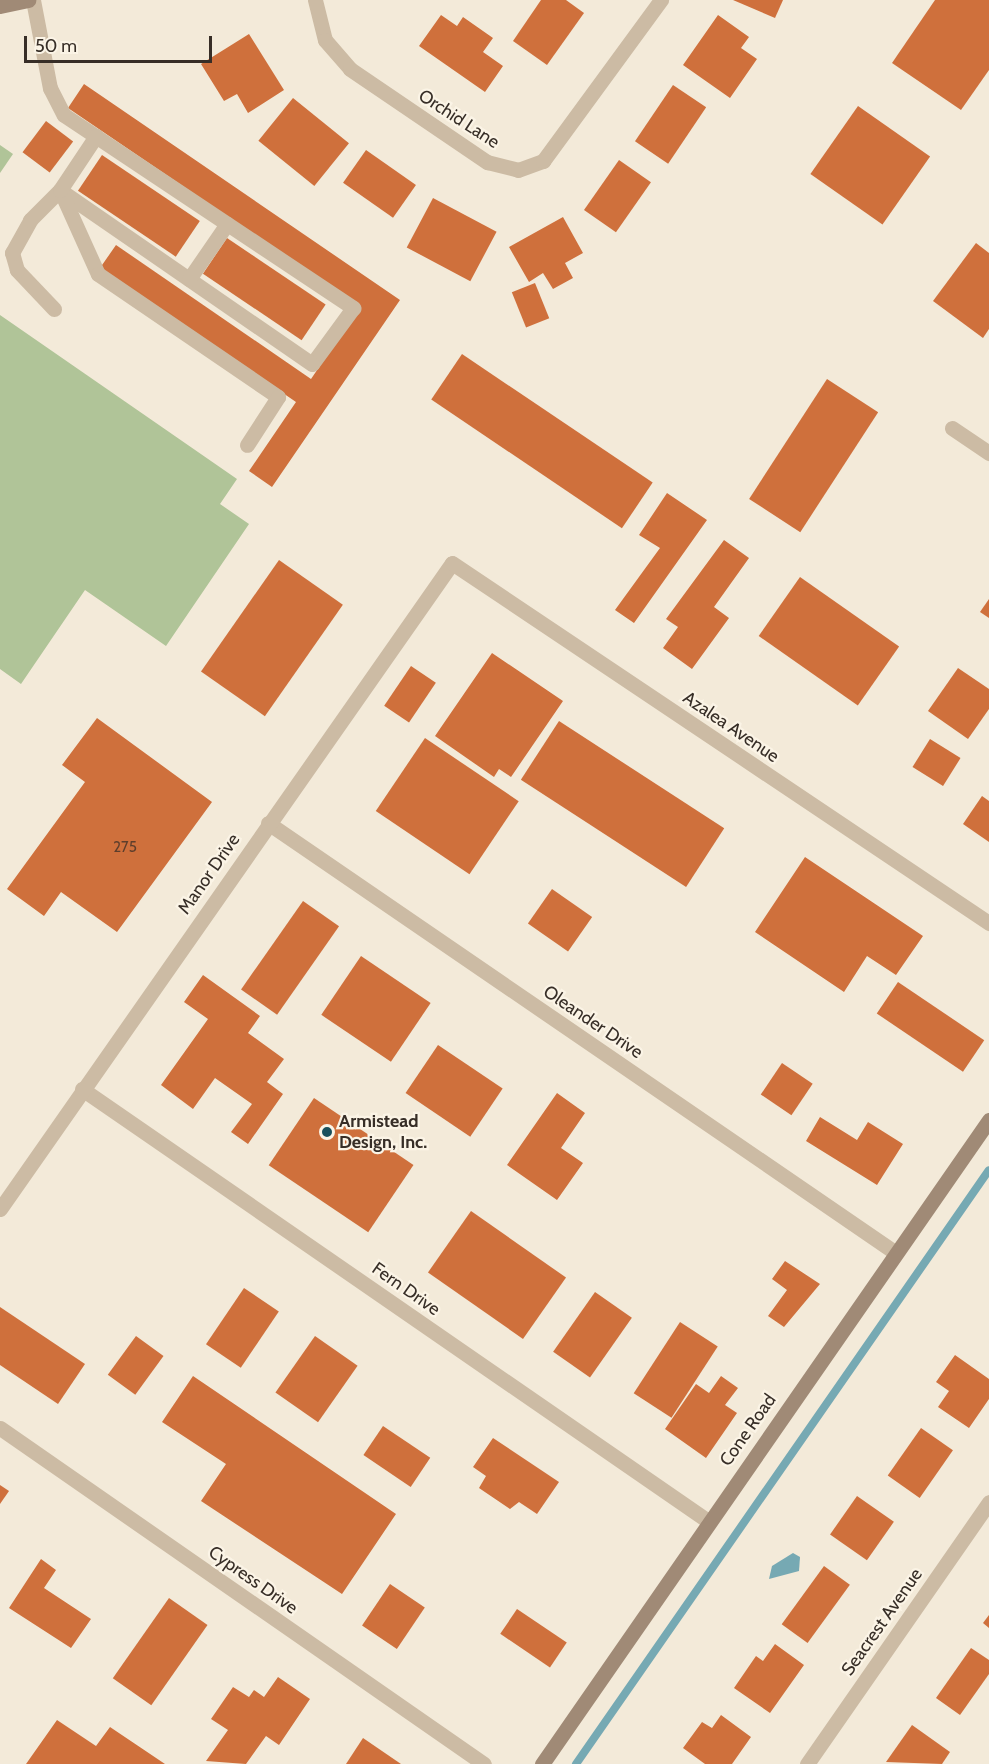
<!DOCTYPE html>
<html>
<head>
<meta charset="utf-8">
<style>
  body { margin:0 }
  #map { position:relative; width:989px; height:1764px; overflow:hidden; background:#f3ead9; font-family:Cabin,sans-serif }
  div>[style] { position:absolute }
  .green>* { inset:0; background:#b0c498 }
  .water>* { inset:0; background:#76a9b3 }
  .stream>* { height:8px; margin:-4px; padding:0 4px; transform-origin:4px; border-radius:4px; background:#76a9b3 }
  .building>* { inset:0; background:#cf703c; transform-origin:0 0 }
  .lane>* { height:15px; margin:-7.5px; padding:0 7.5px; transform-origin:7.5px; border-radius:7.5px; background:#ccbba4 }
  .street>* { height:15px; margin:-7.5px; padding:0 7.5px; transform-origin:7.5px; border-radius:7.5px; background:#ccbba4 }
  .secondary>* { height:15px; margin:-7.5px; padding:0 7.5px; transform-origin:7.5px; border-radius:7.5px; background:#a08a76 }
  .dots>* { width:16px; height:16px; translate:-50% -50%; box-sizing:border-box; border:3px solid #fbf4e6; border-radius:50% }
  span { translate:-50% -50%; white-space:nowrap; text-align:center; line-height:1.15; -webkit-text-stroke:4.5px #fbf4e6; paint-order:stroke }
  .number-label { font-size:15px; color:#5d3e2c }
  .number-label span { -webkit-text-stroke-width:0 }
  .street-label { font-size:18px; color:#372e27 }
  .poi-label { font-size:18px; color:#372e27; font-weight:700 }
  .left { translate:0 -50%; text-align:left }
  .scale { position:absolute; left:24px; top:36px; width:188px; height:27px; box-sizing:border-box; border:3px solid #372e27; border-top:0; padding-left:8px; font-size:18px; line-height:21px; white-space:nowrap; color:#372e27; -webkit-text-stroke:4px #fbf4e6; paint-order:stroke }
</style>
</head>
<body>
<div id="map">
  <div class="green">
    <div style="clip-path:polygon(0 145px,13px 154px,0 173px)"></div>
    <div style="clip-path:polygon(0 315px,237px 479px,220px 504px,249px 524px,166px 646px,85px 590px,21px 684px,0 669px)"></div>
  </div>
  <div class="water">
    <div style="clip-path:polygon(793px 1553px,800px 1557px,799px 1571px,769px 1579px,772px 1566px)"></div>
  </div>
  <div class="stream">
    <div style="left:576px;top:1764px;width:723px;rotate:-55.19deg"></div>
  </div>
  <div class="building">
    <div style="clip-path:polygon(541px 0,566px 0,584px 13px,547px 65px,513px 41px)"></div>
    <div style="clip-path:polygon(733px 0,783px 0,775px 18px)"></div>
    <div style="clip-path:polygon(935px 0,989px 0,989px 70px,961px 110px,892px 63px)"></div>
    <div style="clip-path:polygon(441px 15px,457px 26px,463px 17px,493px 38px,483px 52px,503px 66px,485px 92px,419px 46px)"></div>
    <div style="clip-path:polygon(718px 15px,749px 37px,741px 48px,757px 59px,730px 98px,683px 65px)"></div>
    <div style="clip-path:polygon(249px 34px,284px 90px,248px 113px,237px 94px,224px 101px,201px 64px)"></div>
    <div style="clip-path:polygon(84px 84px,400px 300px,272px 487px,249px 471px,296px 402px,100px 268px,116px 245px,311px 379px,360px 307px,68px 108px)"></div>
    <div style="left:673px;top:85px;width:40px;height:68px;rotate:34deg"></div>
    <div style="left:293px;top:98px;width:72px;height:55px;rotate:39deg"></div>
    <div style="left:858px;top:106px;width:88px;height:83px;rotate:35deg"></div>
    <div style="left:46px;top:121px;width:34px;height:39px;rotate:37deg"></div>
    <div style="left:366px;top:150px;width:61px;height:40px;rotate:35deg"></div>
    <div style="left:102px;top:155px;width:118px;height:43px;rotate:34deg"></div>
    <div style="left:619px;top:160px;width:39px;height:61px;rotate:35deg"></div>
    <div style="left:433px;top:198px;width:72px;height:56px;rotate:28deg"></div>
    <div style="clip-path:polygon(563px 217px,583px 253px,565px 263px,573px 278px,553px 289px,543px 273px,529px 282px,509px 247px)"></div>
    <div style="left:227px;top:238px;width:119px;height:43px;rotate:34deg"></div>
    <div style="clip-path:polygon(976px 243px,989px 253px,989px 329px,983px 338px,933px 301px)"></div>
    <div style="left:535px;top:283px;width:38px;height:25px;rotate:68deg"></div>
    <div style="left:462px;top:354px;width:230px;height:55px;rotate:34deg"></div>
    <div style="left:827px;top:379px;width:61px;height:143px;rotate:33deg"></div>
    <div style="clip-path:polygon(667px 493px,707px 520px,634px 623px,615px 610px,660px 548px,639px 535px)"></div>
    <div style="clip-path:polygon(724px 540px,749px 558px,714px 607px,729px 618px,692px 669px,663px 648px,678px 627px,666px 619px)"></div>
    <div style="left:279px;top:560px;width:78px;height:136px;rotate:35deg"></div>
    <div style="left:800px;top:577px;width:121px;height:72px;rotate:35deg"></div>
    <div style="clip-path:polygon(989px 599px,989px 618px,980px 612px)"></div>
    <div style="clip-path:polygon(492px 653px,563px 701px,511px 777px,499px 769px,494px 777px,435px 736px)"></div>
    <div style="left:411px;top:666px;width:30px;height:48px;rotate:34deg"></div>
    <div style="clip-path:polygon(958px 668px,989px 689px,989px 709px,968px 739px,928px 711px)"></div>
    <div style="clip-path:polygon(97px 718px,212px 802px,117px 932px,61px 892px,44px 916px,7px 889px,85px 782px,62px 765px)"></div>
    <div style="left:559px;top:721px;width:197px;height:70px;rotate:33deg"></div>
    <div style="left:425px;top:738px;width:113px;height:88px;rotate:34deg"></div>
    <div style="left:930px;top:739px;width:36px;height:33px;rotate:32deg"></div>
    <div style="clip-path:polygon(982px 796px,989px 801px,989px 842px,963px 824px)"></div>
    <div style="clip-path:polygon(805px 857px,923px 936px,896px 975px,867px 956px,844px 992px,755px 932px)"></div>
    <div style="left:552px;top:889px;width:49px;height:42px;rotate:35deg"></div>
    <div style="left:303px;top:901px;width:44px;height:108px;rotate:35deg"></div>
    <div style="left:361px;top:956px;width:84px;height:71px;rotate:34deg"></div>
    <div style="clip-path:polygon(203px 975px,260px 1016px,248px 1033px,284px 1059px,267px 1082px,283px 1094px,248px 1144px,231px 1132px,252px 1104px,215px 1078px,193px 1109px,161px 1085px,208px 1019px,184px 1002px)"></div>
    <div style="left:898px;top:982px;width:104px;height:38px;rotate:34deg"></div>
    <div style="left:438px;top:1045px;width:78px;height:58px;rotate:34deg"></div>
    <div style="left:782px;top:1063px;width:37px;height:38px;rotate:34deg"></div>
    <div style="clip-path:polygon(557px 1093px,585px 1113px,561px 1148px,583px 1163px,557px 1200px,507px 1165px)"></div>
    <div style="left:314px;top:1098px;width:120px;height:81px;rotate:34deg"></div>
    <div style="clip-path:polygon(820px 1117px,857px 1140px,868px 1122px,903px 1144px,877px 1185px,806px 1141px)"></div>
    <div style="left:471px;top:1211px;width:116px;height:75px;rotate:35deg"></div>
    <div style="clip-path:polygon(785px 1261px,820px 1284px,784px 1327px,768px 1316px,787px 1290px,772px 1279px)"></div>
    <div style="left:244px;top:1288px;width:42px;height:68px;rotate:34deg"></div>
    <div style="left:595px;top:1292px;width:45px;height:73px;rotate:35deg"></div>
    <div style="clip-path:polygon(0 1307px,85px 1364px,58px 1404px,0 1365px)"></div>
    <div style="left:680px;top:1322px;width:45px;height:85px;rotate:33deg"></div>
    <div style="left:136px;top:1336px;width:34px;height:48px;rotate:36deg"></div>
    <div style="left:315px;top:1336px;width:52px;height:69px;rotate:35deg"></div>
    <div style="clip-path:polygon(955px 1355px,989px 1379px,989px 1399px,969px 1428px,938px 1407px,949px 1391px,936px 1382px)"></div>
    <div style="clip-path:polygon(193px 1376px,396px 1514px,342px 1594px,201px 1501px,226px 1464px,162px 1422px)"></div>
    <div style="clip-path:polygon(721px 1376px,738px 1388px,725px 1405px,737px 1413px,706px 1458px,665px 1429px,696px 1384px,709px 1393px)"></div>
    <div style="left:383px;top:1426px;width:57px;height:35px;rotate:34deg"></div>
    <div style="left:921px;top:1428px;width:39px;height:58px;rotate:35deg"></div>
    <div style="clip-path:polygon(493px 1438px,559px 1482px,537px 1514px,519px 1502px,510px 1509px,479px 1488px,486px 1476px,473px 1467px)"></div>
    <div style="clip-path:polygon(0 1485px,9px 1491px,0 1504px)"></div>
    <div style="left:857px;top:1496px;width:45px;height:47px;rotate:35deg"></div>
    <div style="clip-path:polygon(41px 1559px,56px 1570px,44px 1588px,91px 1619px,71px 1648px,9px 1608px)"></div>
    <div style="left:824px;top:1566px;width:32px;height:72px;rotate:36deg"></div>
    <div style="left:390px;top:1584px;width:42px;height:50px;rotate:34deg"></div>
    <div style="left:169px;top:1598px;width:47px;height:98px;rotate:35deg"></div>
    <div style="left:517px;top:1609px;width:60px;height:30px;rotate:34deg"></div>
    <div style="clip-path:polygon(989px 1615px,989px 1628px,983px 1623px)"></div>
    <div style="clip-path:polygon(775px 1644px,804px 1665px,770px 1713px,734px 1688px,756px 1656px,763px 1661px)"></div>
    <div style="clip-path:polygon(971px 1648px,989px 1660px,989px 1674px,960px 1715px,936px 1698px)"></div>
    <div style="clip-path:polygon(278px 1677px,310px 1699px,279px 1745px,266px 1736px,246px 1764px,206px 1761px,228px 1730px,211px 1719px,233px 1687px,249px 1697px,254px 1690px,264px 1697px)"></div>
    <div style="clip-path:polygon(721px 1715px,751px 1737px,732px 1764px,705px 1764px,683px 1748px,702px 1722px,712px 1728px)"></div>
    <div style="clip-path:polygon(57px 1720px,96px 1746px,110px 1727px,165px 1764px,26px 1764px)"></div>
    <div style="clip-path:polygon(912px 1725px,950px 1752px,942px 1764px,886px 1762px)"></div>
    <div style="clip-path:polygon(363px 1738px,401px 1764px,346px 1764px)"></div>
  </div>
  <div class="lane">
    <div style="left:33px;top:0;width:90px;rotate:79.1deg"></div>
    <div style="left:50px;top:88px;width:30px;rotate:63deg"></div>
    <div style="left:64px;top:115px;width:348px;rotate:33.7deg"></div>
    <div style="left:353px;top:308px;width:69px;rotate:126.2deg"></div>
    <div style="left:312px;top:364px;width:306px;rotate:-145.4deg"></div>
    <div style="left:60px;top:190px;width:92px;rotate:65.7deg"></div>
    <div style="left:98px;top:274px;width:218px;rotate:34.3deg"></div>
    <div style="left:278px;top:397px;width:57px;rotate:122.9deg"></div>
    <div style="left:189px;top:279px;width:67px;rotate:-55.4deg"></div>
    <div style="left:54px;top:309px;width:54px;rotate:-133.5deg"></div>
    <div style="left:17px;top:270px;width:18px;rotate:-106deg"></div>
    <div style="left:12px;top:253px;width:38px;rotate:-61deg"></div>
    <div style="left:30px;top:220px;width:42px;rotate:-45deg"></div>
    <div style="left:60px;top:190px;width:65px;rotate:-56.3deg"></div>
  </div>
  <div class="street">
    <div style="left:315px;top:0;width:41px;rotate:76deg"></div>
    <div style="left:325px;top:40px;width:38px;rotate:49deg"></div>
    <div style="left:350px;top:69px;width:166px;rotate:34.2deg"></div>
    <div style="left:487px;top:162px;width:32px;rotate:14deg"></div>
    <div style="left:518px;top:170px;width:27px;rotate:-20deg"></div>
    <div style="left:543px;top:161px;width:200px;rotate:-53.8deg"></div>
    <div style="left:952px;top:428px;width:45px;rotate:34deg"></div>
    <div style="left:268px;top:823px;width:761px;rotate:34.4deg"></div>
    <div style="left:82px;top:1089px;width:761px;rotate:34.61deg"></div>
    <div style="left:0;top:1209px;width:788px;rotate:-55.02deg"></div>
    <div style="left:452px;top:563px;width:647px;rotate:33.84deg"></div>
    <div style="left:0;top:1428px;width:589px;rotate:34.77deg"></div>
    <div style="left:807px;top:1764px;width:319px;rotate:-55.2deg"></div>
  </div>
  <div class="secondary">
    <div style="left:0;top:6px;width:29px;rotate:-12deg"></div>
    <div style="left:542px;top:1764px;width:784px;rotate:-55.24deg"></div>
  </div>
  <div class="dots">
    <div style="left:327px;top:1132px;background:#19505c"></div>
  </div>
  <div class="number-label">
    <span style="left:125px;top:848px">275</span>
  </div>
  <div class="street-label">
    <span style="left:459px;top:119px;rotate:33deg">Orchid Lane</span>
    <span style="left:731px;top:727px;rotate:34deg">Azalea Avenue</span>
    <span style="left:209px;top:874px;rotate:-55deg">Manor Drive</span>
    <span style="left:593px;top:1022px;rotate:34deg">Oleander Drive</span>
    <span style="left:406px;top:1289px;rotate:35deg">Fern Drive</span>
    <span style="left:748px;top:1430px;rotate:-55deg">Cone Road</span>
    <span style="left:253px;top:1580px;rotate:35deg">Cypress Drive</span>
    <span style="left:882px;top:1622px;rotate:-55deg">Seacrest Avenue</span>
  </div>
  <div class="poi-label">
    <span class="left" style="left:339px;top:1132px">Armistead<br>Design, Inc.</span>
  </div>
  <div class="scale">50 m</div>
</div>
</body>
</html>
